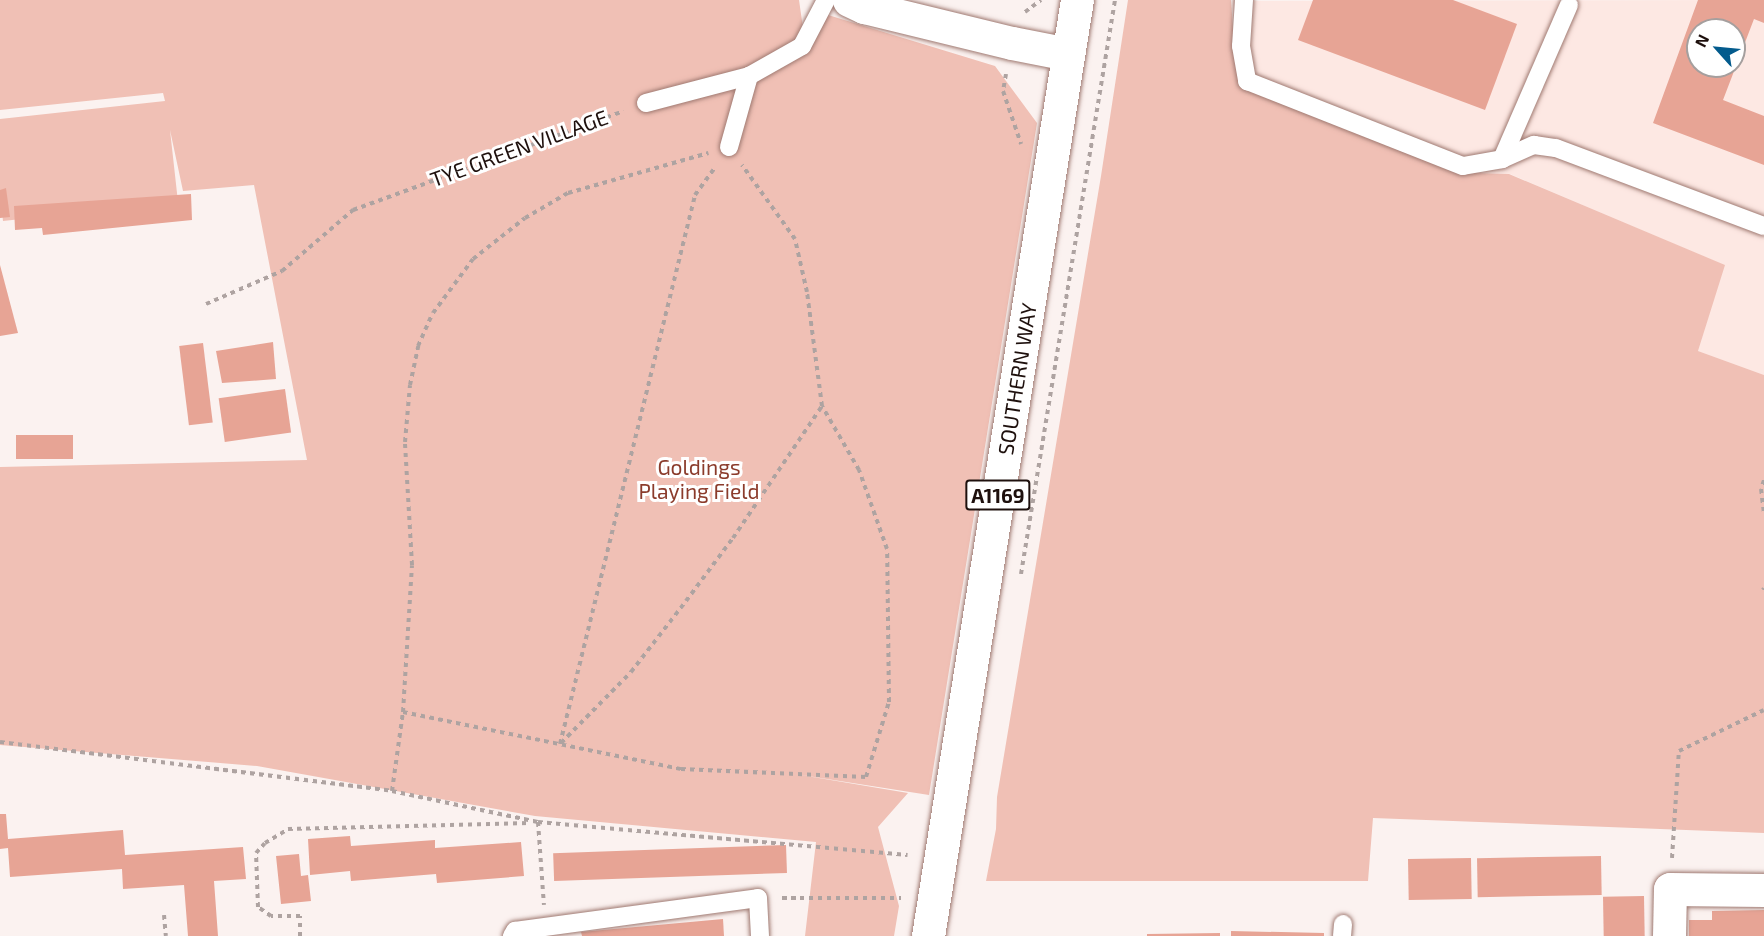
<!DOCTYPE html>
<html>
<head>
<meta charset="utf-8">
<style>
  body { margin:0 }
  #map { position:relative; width:1764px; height:936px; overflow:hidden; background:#fbf2f0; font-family:"Exo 2",sans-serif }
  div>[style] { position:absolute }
  .built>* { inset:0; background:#fde8e3 }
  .green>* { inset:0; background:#f0c0b5 }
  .building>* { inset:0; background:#e7a495; transform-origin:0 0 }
  .path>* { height:4px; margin-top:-2px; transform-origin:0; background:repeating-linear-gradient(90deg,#aea3a1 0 4.5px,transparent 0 9px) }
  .roads { filter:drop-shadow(0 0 2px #9f7971) drop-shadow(0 0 2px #9f7971) }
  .lane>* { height:18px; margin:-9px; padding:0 9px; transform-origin:9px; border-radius:9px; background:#fff }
  .street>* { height:33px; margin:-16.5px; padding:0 16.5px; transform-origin:16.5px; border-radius:16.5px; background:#fff }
  .primary>* { height:33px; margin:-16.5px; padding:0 16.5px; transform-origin:16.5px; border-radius:16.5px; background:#fff }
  span { translate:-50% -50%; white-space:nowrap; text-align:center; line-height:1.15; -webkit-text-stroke:6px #fff; paint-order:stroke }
  .shield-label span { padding:2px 4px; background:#fff; border:2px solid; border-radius:4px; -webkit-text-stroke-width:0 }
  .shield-label { font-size:20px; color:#1e100d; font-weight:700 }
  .street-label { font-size:21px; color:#1e100d }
  .park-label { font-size:21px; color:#8b3b2b }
  .north { position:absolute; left:1686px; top:18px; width:60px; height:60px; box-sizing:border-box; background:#fff; border:2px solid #a59f9e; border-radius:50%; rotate:297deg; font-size:16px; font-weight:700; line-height:24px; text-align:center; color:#1e100d }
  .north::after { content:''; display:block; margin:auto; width:21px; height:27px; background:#035b8d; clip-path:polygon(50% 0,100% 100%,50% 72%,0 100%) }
</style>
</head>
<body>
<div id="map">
  <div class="built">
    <div style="clip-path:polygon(evenodd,1764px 0,1764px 375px,1698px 351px,1724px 265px,1510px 174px,1476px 173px,1260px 90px,1236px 33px,1233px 1px,1764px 0,1698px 30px,1734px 30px,1734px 66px,1698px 66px,1698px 30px)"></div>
  </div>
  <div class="green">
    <div style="clip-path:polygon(0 0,799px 0,803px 28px,828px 15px,995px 66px,1037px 123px,929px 795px,795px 774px,908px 793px,878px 827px,899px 906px,894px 936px,805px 936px,816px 842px,535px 816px,257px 766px,0 745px,0 467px,307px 460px,254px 185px,183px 191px,170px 130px,178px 202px,3px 221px,0 193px,0 119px,165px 101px,163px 93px,0 110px)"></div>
    <div style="clip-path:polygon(1128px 0,1231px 0,1235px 60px,1259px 87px,1476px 173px,1509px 174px,1725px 265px,1698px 351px,1764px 375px,1764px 833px,1373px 818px,1368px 881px,986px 881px,996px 829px,997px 797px,1101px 176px)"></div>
  </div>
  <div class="building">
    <div style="clip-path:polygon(1313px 0,1453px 0,1517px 24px,1485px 110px,1298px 40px)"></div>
    <div style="clip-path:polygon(evenodd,1698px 0,1764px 0,1764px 23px,1754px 19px,1723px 100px,1764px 116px,1764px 165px,1653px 123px,1698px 0,1698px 30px,1734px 30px,1734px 66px,1698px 66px,1698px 30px)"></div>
    <div style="clip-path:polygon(6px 188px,10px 217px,0 218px,0 190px)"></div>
    <div style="clip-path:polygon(191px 194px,192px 220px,43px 235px,42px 228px,15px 230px,14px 206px)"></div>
    <div style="clip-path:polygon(0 265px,18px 333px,0 336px)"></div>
    <div style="clip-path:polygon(273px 342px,276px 379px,222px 383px,216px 351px)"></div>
    <div style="left:203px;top:343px;width:80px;height:24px;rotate:83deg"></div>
    <div style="left:285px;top:389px;width:44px;height:67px;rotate:82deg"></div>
    <div style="left:16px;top:435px;width:57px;height:24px"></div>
    <div style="clip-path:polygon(0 814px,6px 814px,8px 839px,123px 830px,125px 855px,243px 847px,246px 879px,214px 881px,218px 936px,188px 936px,184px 885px,123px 889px,122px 869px,10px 877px,8px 848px,0 849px)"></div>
    <div style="clip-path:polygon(350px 836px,351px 846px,435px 840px,435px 848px,521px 842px,524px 876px,437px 883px,436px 874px,351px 881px,350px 871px,310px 875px,308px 839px)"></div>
    <div style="left:786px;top:845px;width:28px;height:233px;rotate:88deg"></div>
    <div style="clip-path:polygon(299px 854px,301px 876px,308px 875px,311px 901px,281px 904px,276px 856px)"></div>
    <div style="left:1601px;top:856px;width:39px;height:124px;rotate:89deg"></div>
    <div style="left:1471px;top:858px;width:41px;height:63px;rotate:89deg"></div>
    <div style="left:1644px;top:896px;width:40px;height:41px;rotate:89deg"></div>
    <div style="clip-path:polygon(1764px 910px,1764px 936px,1689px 936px,1689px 920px,1712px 920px,1712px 911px)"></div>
    <div style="clip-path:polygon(723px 919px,724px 936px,582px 936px,581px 932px)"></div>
    <div style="clip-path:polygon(1231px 931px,1324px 933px,1324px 936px,1231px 936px)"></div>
    <div style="clip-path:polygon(1220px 933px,1220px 936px,1147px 936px,1147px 934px)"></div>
  </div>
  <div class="path">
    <div style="left:1025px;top:12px;width:20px;rotate:-37deg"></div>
    <div style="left:1006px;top:74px;width:17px;rotate:100deg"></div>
    <div style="left:1003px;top:91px;width:56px;rotate:71.2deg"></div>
    <div style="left:206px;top:304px;width:83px;rotate:-23.5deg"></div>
    <div style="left:282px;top:271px;width:94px;rotate:-40.7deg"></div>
    <div style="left:353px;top:210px;width:288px;rotate:-20.1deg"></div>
    <div style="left:1764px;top:480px;width:9px;rotate:108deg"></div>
    <div style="left:1761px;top:489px;width:23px;rotate:83deg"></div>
    <div style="left:1021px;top:574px;width:582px;rotate:-80.7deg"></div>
    <div style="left:1763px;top:590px;width:2px;rotate:-63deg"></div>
    <div style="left:403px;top:712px;width:284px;rotate:11.6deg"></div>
    <div style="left:681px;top:769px;width:185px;rotate:2.5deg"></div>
    <div style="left:866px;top:777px;width:78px;rotate:-73deg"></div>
    <div style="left:889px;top:702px;width:153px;rotate:-90.7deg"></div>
    <div style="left:887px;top:549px;width:84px;rotate:-109.5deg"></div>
    <div style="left:859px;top:470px;width:74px;rotate:-120deg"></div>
    <div style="left:822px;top:406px;width:115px;rotate:-97.5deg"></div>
    <div style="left:807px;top:292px;width:54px;rotate:-102.8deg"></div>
    <div style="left:795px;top:239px;width:91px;rotate:-125.6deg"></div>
    <div style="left:0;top:742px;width:395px;rotate:7.1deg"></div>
    <div style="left:392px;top:791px;width:149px;rotate:12deg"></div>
    <div style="left:538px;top:822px;width:371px;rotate:5.1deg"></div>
    <div style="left:561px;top:743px;width:100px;rotate:-45.4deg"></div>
    <div style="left:631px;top:672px;width:90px;rotate:-52.2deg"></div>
    <div style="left:686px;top:601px;width:79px;rotate:-53.3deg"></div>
    <div style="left:733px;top:538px;width:159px;rotate:-56deg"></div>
    <div style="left:560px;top:744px;width:565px;rotate:-76.18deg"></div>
    <div style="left:695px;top:195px;width:34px;rotate:-54deg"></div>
    <div style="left:392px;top:791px;width:80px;rotate:-82.1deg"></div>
    <div style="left:403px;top:712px;width:147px;rotate:-86.5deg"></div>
    <div style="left:412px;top:565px;width:123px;rotate:-93.3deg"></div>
    <div style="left:405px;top:442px;width:57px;rotate:-85deg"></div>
    <div style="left:410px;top:385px;width:40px;rotate:-78deg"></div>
    <div style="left:418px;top:346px;width:36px;rotate:-66deg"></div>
    <div style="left:433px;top:313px;width:67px;rotate:-53.5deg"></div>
    <div style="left:473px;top:259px;width:66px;rotate:-38.3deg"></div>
    <div style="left:525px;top:218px;width:50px;rotate:-30.2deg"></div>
    <div style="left:568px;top:193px;width:146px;rotate:-15.9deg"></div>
    <div style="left:538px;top:822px;width:83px;rotate:85.9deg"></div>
    <div style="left:1672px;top:858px;width:107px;rotate:-86.3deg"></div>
    <div style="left:1679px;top:751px;width:94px;rotate:-25.8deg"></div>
    <div style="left:782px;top:898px;width:119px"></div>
    <div style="left:164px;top:915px;width:21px;rotate:85deg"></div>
    <div style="left:300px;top:936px;width:20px;rotate:-90deg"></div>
    <div style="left:300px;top:916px;width:29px;rotate:180deg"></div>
    <div style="left:271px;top:916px;width:16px;rotate:-145deg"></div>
    <div style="left:258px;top:907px;width:54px;rotate:-92.1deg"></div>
    <div style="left:256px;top:853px;width:13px;rotate:-48deg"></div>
    <div style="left:265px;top:843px;width:27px;rotate:-31deg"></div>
    <div style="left:288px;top:829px;width:242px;rotate:-1.4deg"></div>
  </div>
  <div class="roads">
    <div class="lane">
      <div style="left:1244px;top:0;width:46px;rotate:93.7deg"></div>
      <div style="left:1241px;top:46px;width:36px;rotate:80deg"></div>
      <div style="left:1247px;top:81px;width:232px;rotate:21.5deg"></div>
      <div style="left:1463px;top:166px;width:40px;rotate:-10deg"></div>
      <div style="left:1502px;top:159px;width:35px;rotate:-24deg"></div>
      <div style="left:1534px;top:145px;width:22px;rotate:8deg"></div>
      <div style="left:1556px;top:148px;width:222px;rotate:20.6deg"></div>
      <div style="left:646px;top:103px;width:106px;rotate:-14.7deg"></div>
      <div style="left:749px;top:76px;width:61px;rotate:-29.5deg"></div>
      <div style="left:802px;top:46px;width:52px;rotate:-62.4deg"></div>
      <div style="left:729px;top:147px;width:74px;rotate:-74.3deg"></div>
      <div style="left:1502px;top:159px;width:168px;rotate:-66.5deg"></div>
      <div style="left:512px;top:936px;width:6px;rotate:-59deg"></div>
      <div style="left:515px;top:931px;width:245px;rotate:-7.7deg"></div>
      <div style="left:758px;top:898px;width:38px;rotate:87deg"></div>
      <div style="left:1342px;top:936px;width:12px;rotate:-85deg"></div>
    </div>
    <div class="street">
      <div style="left:849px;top:0;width:17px;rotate:25deg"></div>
      <div style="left:864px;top:7px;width:152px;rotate:13.7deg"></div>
      <div style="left:1012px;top:43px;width:57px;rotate:11.1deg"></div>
      <div style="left:1669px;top:936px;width:47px;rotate:-88.8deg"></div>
      <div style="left:1670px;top:889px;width:94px;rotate:0.6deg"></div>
    </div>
    <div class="primary">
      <div style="left:928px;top:936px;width:948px;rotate:-80.96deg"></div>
    </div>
  </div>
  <div class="shield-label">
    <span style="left:998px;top:495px">A1169</span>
  </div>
  <div class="street-label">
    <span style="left:519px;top:148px;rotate:-20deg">TYE GREEN VILLAGE</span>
    <span style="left:1017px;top:379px;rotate:-81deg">SOUTHERN WAY</span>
  </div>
  <div class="park-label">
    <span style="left:699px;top:479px">Goldings<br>Playing Field</span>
  </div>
  <div class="north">N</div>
</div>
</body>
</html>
